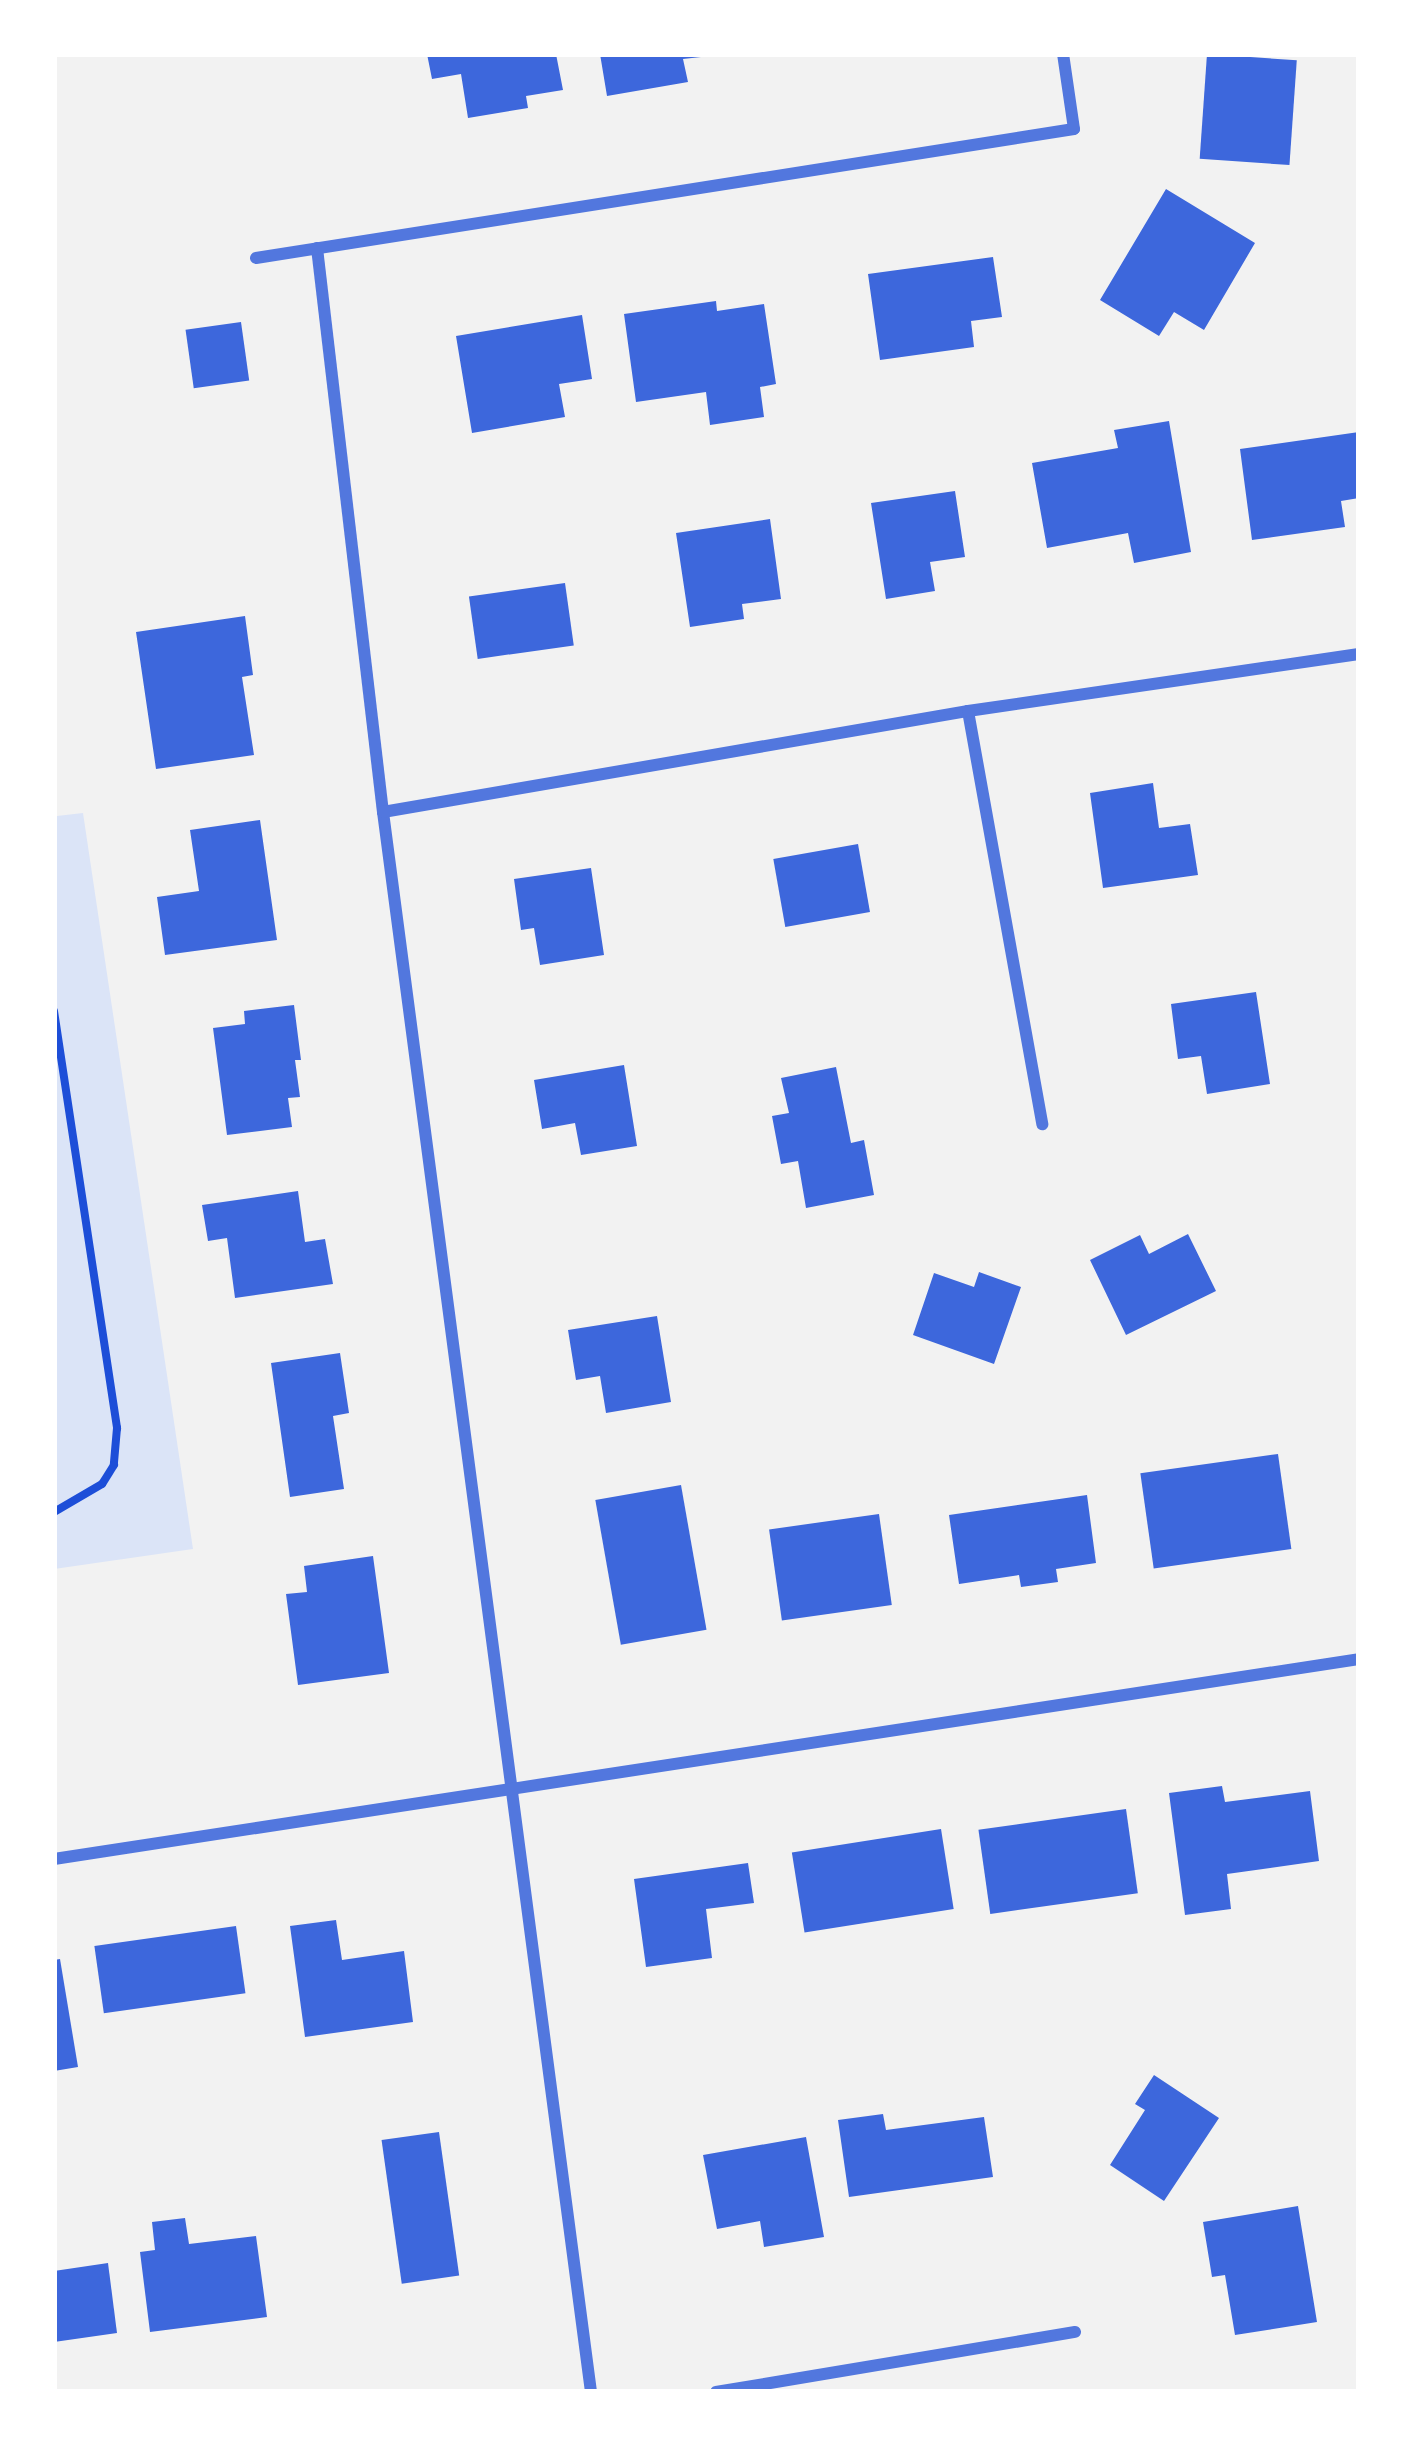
<!DOCTYPE html>
<html>
<head>
<meta charset="utf-8">
<style>
  body { margin:0 }
  #map { position:relative; width:1413px; height:2446px; overflow:hidden; background:#f2f2f2; font-family:"Alegreya Sans",sans-serif }
  div>[style] { position:absolute }
  .green>* { inset:0; background:#dbe4f7 }
  .building>* { inset:0; background:#3d67dc; transform-origin:0 0 }
  .path>* { height:8px; margin:-4px; padding:0 4px; transform-origin:4px; border-radius:4px; background:#1d4ed8 }
  .minor>* { height:12px; margin:-6px; padding:0 6px; transform-origin:6px; border-radius:6px; background:#5277de }
  span { translate:-50% -50%; white-space:nowrap; text-align:center; line-height:1.15; -webkit-text-stroke:12px #fff; paint-order:stroke }
  .frame { position:absolute; inset:0; border:57px solid #fff; pointer-events:none }
</style>
</head>
<body>
<div id="map">
  <div class="green">
    <div style="clip-path:polygon(54px 786px,57px 816px,83px 813px,193px 1549px,54px 1569px)"></div>
  </div>
  <div class="building">
    <div style="clip-path:polygon(427px 54px,556px 54px,563px 90px,526px 96px,528px 108px,468px 118px,461px 74px,432px 79px)"></div>
    <div style="clip-path:polygon(600px 54px,701px 54px,701px 57px,683px 59px,688px 82px,607px 96px)"></div>
    <div style="left:1207px;top:54px;width:90px;height:105px;rotate:4deg"></div>
    <div style="clip-path:polygon(1166px 189px,1255px 243px,1204px 330px,1174px 312px,1159px 336px,1100px 300px)"></div>
    <div style="clip-path:polygon(993px 257px,1002px 317px,971px 321px,974px 347px,880px 360px,868px 274px)"></div>
    <div style="clip-path:polygon(716px 301px,717px 311px,764px 304px,776px 384px,760px 387px,764px 417px,710px 425px,706px 392px,636px 402px,624px 314px)"></div>
    <div style="clip-path:polygon(582px 315px,592px 379px,559px 384px,565px 417px,472px 433px,456px 336px)"></div>
    <div style="left:241px;top:322px;width:59px;height:56px;rotate:82deg"></div>
    <div style="clip-path:polygon(1169px 421px,1191px 552px,1134px 563px,1128px 533px,1047px 548px,1032px 463px,1118px 448px,1114px 430px)"></div>
    <div style="clip-path:polygon(1359px 432px,1359px 498px,1341px 501px,1345px 527px,1252px 540px,1240px 449px)"></div>
    <div style="clip-path:polygon(955px 491px,965px 557px,930px 562px,935px 591px,886px 599px,871px 503px)"></div>
    <div style="clip-path:polygon(770px 519px,781px 599px,742px 604px,744px 619px,690px 627px,676px 533px)"></div>
    <div style="left:565px;top:583px;width:63px;height:97px;rotate:82deg"></div>
    <div style="clip-path:polygon(245px 616px,253px 675px,242px 677px,254px 755px,156px 769px,136px 632px)"></div>
    <div style="clip-path:polygon(1153px 783px,1159px 828px,1190px 824px,1198px 875px,1103px 888px,1090px 793px)"></div>
    <div style="clip-path:polygon(260px 820px,277px 940px,165px 955px,157px 897px,199px 891px,190px 830px)"></div>
    <div style="left:858px;top:844px;width:69px;height:86px;rotate:80deg"></div>
    <div style="clip-path:polygon(591px 868px,604px 955px,540px 965px,534px 928px,521px 930px,514px 879px)"></div>
    <div style="clip-path:polygon(1256px 992px,1270px 1084px,1207px 1094px,1201px 1056px,1178px 1059px,1171px 1004px)"></div>
    <div style="clip-path:polygon(294px 1005px,301px 1060px,295px 1060px,300px 1097px,288px 1098px,292px 1127px,227px 1135px,213px 1028px,245px 1024px,244px 1011px)"></div>
    <div style="clip-path:polygon(624px 1065px,637px 1146px,581px 1155px,575px 1123px,542px 1129px,534px 1080px)"></div>
    <div style="clip-path:polygon(836px 1067px,851px 1143px,864px 1140px,874px 1195px,806px 1208px,798px 1161px,781px 1164px,772px 1116px,789px 1113px,781px 1078px)"></div>
    <div style="clip-path:polygon(298px 1191px,305px 1242px,325px 1239px,333px 1284px,235px 1298px,227px 1238px,208px 1241px,202px 1205px)"></div>
    <div style="clip-path:polygon(1188px 1234px,1216px 1291px,1126px 1335px,1090px 1260px,1140px 1235px,1149px 1254px)"></div>
    <div style="clip-path:polygon(979px 1272px,1021px 1287px,994px 1364px,913px 1335px,934px 1273px,974px 1287px)"></div>
    <div style="clip-path:polygon(657px 1316px,671px 1402px,606px 1413px,600px 1376px,576px 1380px,568px 1330px)"></div>
    <div style="clip-path:polygon(340px 1353px,349px 1413px,333px 1416px,344px 1489px,290px 1497px,271px 1363px)"></div>
    <div style="left:1278px;top:1454px;width:96px;height:139px;rotate:82deg"></div>
    <div style="left:681px;top:1485px;width:147px;height:87px;rotate:80deg"></div>
    <div style="clip-path:polygon(1087px 1495px,1096px 1563px,1056px 1569px,1058px 1582px,1021px 1587px,1019px 1575px,959px 1584px,949px 1515px)"></div>
    <div style="left:879px;top:1514px;width:92px;height:111px;rotate:82deg"></div>
    <div style="clip-path:polygon(373px 1556px,389px 1673px,298px 1685px,286px 1594px,307px 1592px,304px 1566px)"></div>
    <div style="clip-path:polygon(1222px 1786px,1225px 1802px,1310px 1791px,1319px 1861px,1227px 1874px,1231px 1909px,1185px 1915px,1169px 1793px)"></div>
    <div style="left:1126px;top:1809px;width:85px;height:149px;rotate:82deg"></div>
    <div style="left:941px;top:1829px;width:81px;height:151px;rotate:81deg"></div>
    <div style="clip-path:polygon(748px 1863px,754px 1903px,706px 1909px,712px 1958px,646px 1967px,634px 1879px)"></div>
    <div style="clip-path:polygon(336px 1920px,342px 1960px,404px 1951px,413px 2022px,305px 2037px,290px 1926px)"></div>
    <div style="left:236px;top:1926px;width:68px;height:143px;rotate:82deg"></div>
    <div style="clip-path:polygon(60px 1959px,78px 2067px,54px 2071px,54px 1960px)"></div>
    <div style="clip-path:polygon(1154px 2075px,1219px 2118px,1164px 2201px,1110px 2165px,1145px 2110px,1135px 2104px)"></div>
    <div style="clip-path:polygon(883px 2114px,886px 2130px,984px 2117px,993px 2177px,849px 2197px,838px 2120px)"></div>
    <div style="left:439px;top:2132px;width:145px;height:58px;rotate:82deg"></div>
    <div style="clip-path:polygon(806px 2137px,824px 2237px,764px 2247px,760px 2221px,717px 2229px,703px 2155px)"></div>
    <div style="clip-path:polygon(1298px 2206px,1317px 2322px,1235px 2335px,1225px 2275px,1212px 2277px,1203px 2222px)"></div>
    <div style="clip-path:polygon(185px 2218px,189px 2244px,256px 2236px,267px 2317px,150px 2332px,140px 2252px,155px 2250px,152px 2222px)"></div>
    <div style="clip-path:polygon(108px 2263px,117px 2333px,54px 2342px,54px 2271px)"></div>
  </div>
  <div class="path">
    <div style="left:54px;top:1011px;width:422px;rotate:81.4deg"></div>
    <div style="left:117px;top:1428px;width:37px;rotate:95deg"></div>
    <div style="left:114px;top:1465px;width:22px;rotate:122deg"></div>
    <div style="left:102px;top:1484px;width:56px;rotate:149.7deg"></div>
  </div>
  <div class="minor">
    <div style="left:317px;top:248px;width:568px;rotate:83.33deg"></div>
    <div style="left:383px;top:812px;width:1594px;rotate:82.5deg"></div>
    <div style="left:256px;top:258px;width:828px;rotate:-8.96deg"></div>
    <div style="left:1074px;top:129px;width:76px;rotate:-98.3deg"></div>
    <div style="left:968px;top:711px;width:420px;rotate:79.8deg"></div>
    <div style="left:383px;top:812px;width:594px;rotate:-9.8deg"></div>
    <div style="left:968px;top:711px;width:395px;rotate:-8.3deg"></div>
    <div style="left:54px;top:1859px;width:1320px;rotate:-8.71deg"></div>
    <div style="left:716px;top:2392px;width:364px;rotate:-9.5deg"></div>
  </div>
  <div class="frame"></div>
</div>
</body>
</html>
